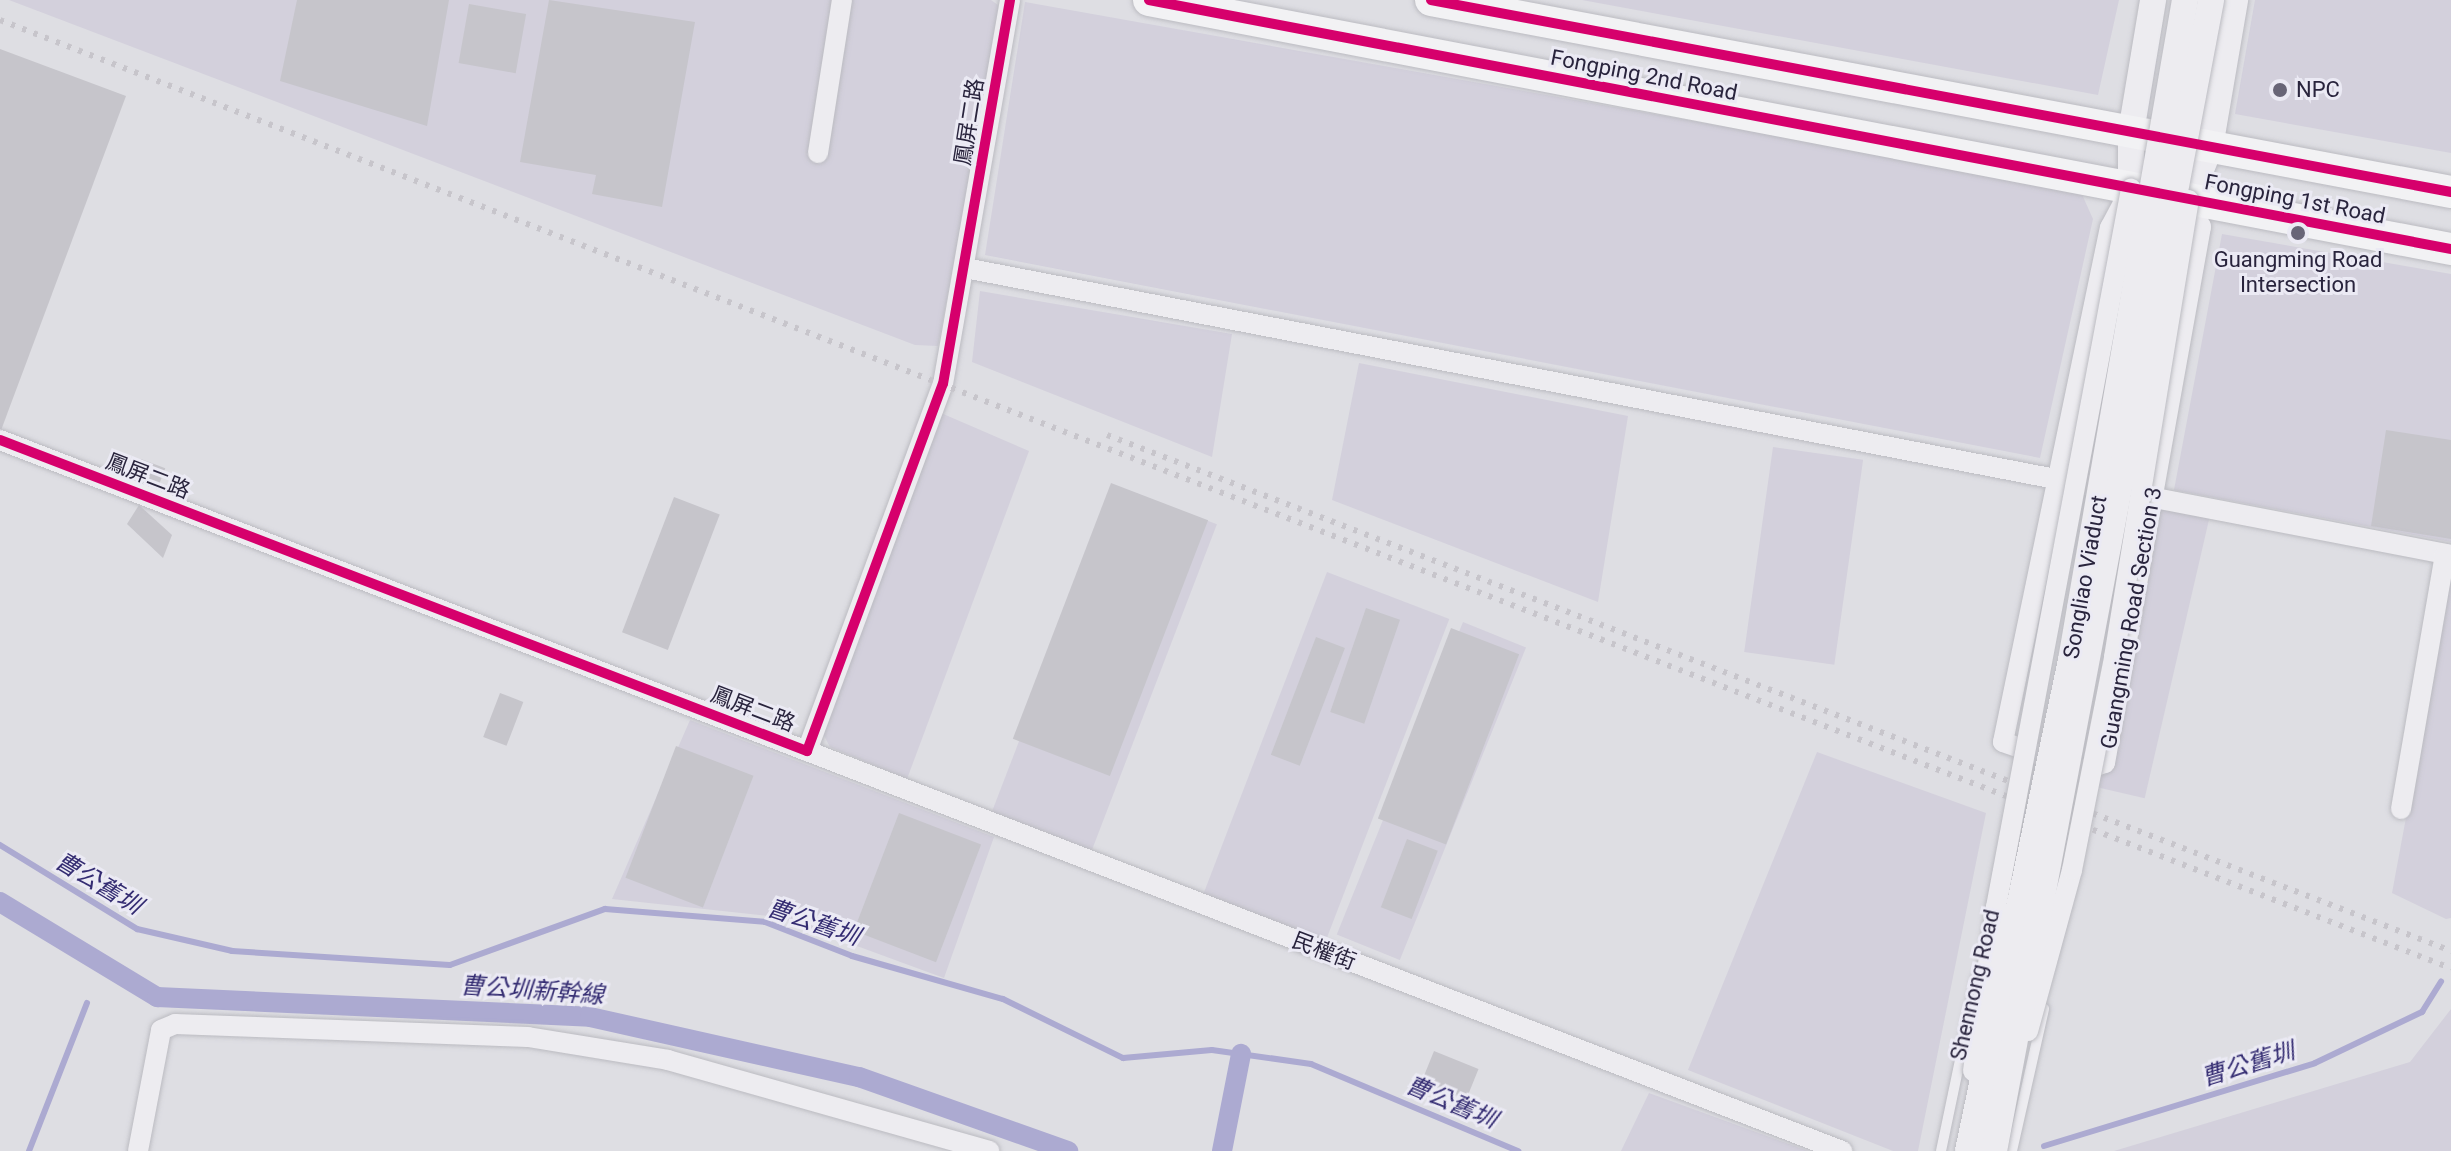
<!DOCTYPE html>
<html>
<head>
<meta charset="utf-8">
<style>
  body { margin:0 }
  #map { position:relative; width:2451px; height:1151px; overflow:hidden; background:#dedee3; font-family:Roboto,"Noto Sans TC",sans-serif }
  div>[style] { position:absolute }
  .built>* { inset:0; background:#d3d0dc; transform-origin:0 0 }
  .stream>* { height:6px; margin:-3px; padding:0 3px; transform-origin:3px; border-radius:3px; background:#acaad1 }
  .canal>* { height:20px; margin:-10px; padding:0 10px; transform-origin:10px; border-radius:10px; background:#acaad1 }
  .building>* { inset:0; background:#c6c5cb; transform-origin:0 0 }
  .roads { filter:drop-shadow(0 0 2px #bbbbc1) drop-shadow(0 0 2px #bbbbc1) }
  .service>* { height:10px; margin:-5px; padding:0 5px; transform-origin:5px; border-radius:5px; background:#edecf0 }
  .minor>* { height:20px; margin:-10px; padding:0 10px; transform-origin:10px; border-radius:10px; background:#edecf0 }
  .tertiary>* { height:26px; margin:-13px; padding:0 13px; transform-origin:13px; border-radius:13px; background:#edecf0 }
  .primary>* { height:32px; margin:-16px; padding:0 16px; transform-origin:16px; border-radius:16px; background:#f2f2f4 }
  .rail>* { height:6px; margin-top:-3px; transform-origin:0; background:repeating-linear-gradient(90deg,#c7c5cb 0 4px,transparent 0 12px) }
  .bridges { filter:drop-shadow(0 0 2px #bbbbc1) drop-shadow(0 0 2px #bbbbc1) }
  .minor-bridge>* { height:20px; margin:-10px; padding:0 10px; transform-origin:10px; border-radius:10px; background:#edecf0 }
  .tertiary-bridge>* { height:26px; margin:-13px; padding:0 13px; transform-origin:13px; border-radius:13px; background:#edecf0 }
  .cycleway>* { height:10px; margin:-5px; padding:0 5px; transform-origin:5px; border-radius:5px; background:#d6006c }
  .dots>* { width:22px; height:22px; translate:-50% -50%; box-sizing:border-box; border:4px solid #ebeaf4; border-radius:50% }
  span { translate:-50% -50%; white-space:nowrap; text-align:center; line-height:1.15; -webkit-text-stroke:6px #ebeaf4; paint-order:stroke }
  .street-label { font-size:22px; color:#29243d }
  .poi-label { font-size:22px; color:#29243d }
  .left { translate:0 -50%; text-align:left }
  .water-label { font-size:24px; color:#342c72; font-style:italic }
</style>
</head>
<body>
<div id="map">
  <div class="built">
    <div style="clip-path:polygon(9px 0,991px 0,1002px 8px,938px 346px,915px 345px)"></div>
    <div style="clip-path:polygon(1582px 0,2119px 0,2098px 95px)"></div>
    <div style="clip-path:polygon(2255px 0,2451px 0,2451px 153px,2235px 114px)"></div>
    <div style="clip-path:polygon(1025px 2px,2080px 190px,2093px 219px,2040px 458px,985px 255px)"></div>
    <div style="clip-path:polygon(2222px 234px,2451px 274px,2451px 542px,2174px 490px)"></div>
    <div style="clip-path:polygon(980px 291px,1232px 334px,1212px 457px,972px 362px)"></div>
    <div style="clip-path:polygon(1359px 363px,1628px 416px,1598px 602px,1332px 500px)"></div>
    <div style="clip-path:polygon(941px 413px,1029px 451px,907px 779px,830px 747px,820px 728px)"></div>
    <div style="left:1773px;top:447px;width:91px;height:207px;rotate:8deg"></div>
    <div style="left:1117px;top:486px;width:107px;height:349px;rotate:21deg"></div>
    <div style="left:2159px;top:505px;width:52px;height:289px;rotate:13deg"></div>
    <div style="left:1327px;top:572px;width:131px;height:346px;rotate:21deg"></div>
    <div style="clip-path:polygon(2451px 575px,2451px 918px,2446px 919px,2392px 893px)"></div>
    <div style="left:1463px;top:622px;width:68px;height:337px;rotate:22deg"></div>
    <div style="clip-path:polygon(690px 720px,994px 837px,944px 978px,778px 917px,612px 899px)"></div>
    <div style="clip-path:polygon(1817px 752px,1986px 813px,1918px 1151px,1893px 1151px,1688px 1070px)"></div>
    <div style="clip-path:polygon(2451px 1009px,2451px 1151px,2114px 1151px,2410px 1062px)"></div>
    <div style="clip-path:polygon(1649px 1093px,1808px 1151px,1621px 1151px)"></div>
  </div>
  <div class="stream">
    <div style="left:0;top:845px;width:161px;rotate:31.5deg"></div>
    <div style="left:137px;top:929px;width:98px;rotate:13deg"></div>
    <div style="left:232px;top:951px;width:218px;rotate:3.7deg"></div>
    <div style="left:450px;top:965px;width:165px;rotate:-19.9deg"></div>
    <div style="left:605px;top:909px;width:161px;rotate:4.6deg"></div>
    <div style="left:765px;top:922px;width:93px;rotate:21.3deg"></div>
    <div style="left:852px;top:956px;width:157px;rotate:15.9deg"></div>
    <div style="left:1003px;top:999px;width:134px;rotate:26.2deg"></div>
    <div style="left:1123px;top:1058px;width:89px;rotate:-5.1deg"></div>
    <div style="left:1212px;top:1050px;width:100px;rotate:8deg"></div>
    <div style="left:1311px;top:1064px;width:225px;rotate:22.8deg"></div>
    <div style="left:2044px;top:1146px;width:283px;rotate:-17deg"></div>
    <div style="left:2315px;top:1063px;width:119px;rotate:-25.5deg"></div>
    <div style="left:2422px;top:1012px;width:36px;rotate:-58deg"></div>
    <div style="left:29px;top:1151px;width:159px;rotate:-68.6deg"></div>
  </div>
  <div class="canal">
    <div style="left:0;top:902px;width:184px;rotate:31.2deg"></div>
    <div style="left:157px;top:997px;width:433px;rotate:2.6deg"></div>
    <div style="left:590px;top:1017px;width:276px;rotate:12.6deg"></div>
    <div style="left:859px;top:1077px;width:222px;rotate:19.5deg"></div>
    <div style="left:1222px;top:1151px;width:99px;rotate:-78.9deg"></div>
  </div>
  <div class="building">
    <div style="clip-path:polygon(297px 0,449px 0,427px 126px,280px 81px)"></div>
    <div style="clip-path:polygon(549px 0,695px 22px,662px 207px,592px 194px,596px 175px,520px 162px)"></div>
    <div style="left:469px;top:4px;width:58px;height:60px;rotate:10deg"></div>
    <div style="clip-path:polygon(0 49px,126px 96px,0 433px)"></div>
    <div style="clip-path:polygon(2386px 430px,2451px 440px,2451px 539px,2371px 526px)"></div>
    <div style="left:141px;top:459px;width:26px;height:22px;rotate:21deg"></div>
    <div style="left:1111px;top:483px;width:104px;height:274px;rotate:21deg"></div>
    <div style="left:674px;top:497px;width:49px;height:145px;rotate:21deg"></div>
    <div style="clip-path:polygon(139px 505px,172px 535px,163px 558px,127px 524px)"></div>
    <div style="left:1366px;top:608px;width:36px;height:110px;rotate:19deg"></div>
    <div style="left:1451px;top:628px;width:73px;height:204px;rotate:21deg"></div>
    <div style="left:1316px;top:637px;width:31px;height:126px;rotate:21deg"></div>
    <div style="left:500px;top:693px;width:25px;height:47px;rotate:21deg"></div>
    <div style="left:676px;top:746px;width:83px;height:141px;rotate:21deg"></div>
    <div style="left:899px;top:813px;width:88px;height:126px;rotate:21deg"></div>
    <div style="left:1407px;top:839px;width:33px;height:73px;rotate:21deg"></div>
    <div style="left:1434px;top:1051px;width:48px;height:35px;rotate:22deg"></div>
  </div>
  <div class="roads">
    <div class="service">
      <div style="left:1941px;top:1151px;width:177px;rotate:-78.2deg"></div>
      <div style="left:2012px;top:1151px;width:146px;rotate:-77.3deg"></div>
    </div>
    <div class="minor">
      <div style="left:818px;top:153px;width:155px;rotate:-81.1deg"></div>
      <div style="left:2129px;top:192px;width:40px;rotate:118deg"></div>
      <div style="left:2110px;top:227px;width:526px;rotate:101.74deg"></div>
      <div style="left:2003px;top:742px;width:85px;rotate:19.3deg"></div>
      <div style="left:2083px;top:770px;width:23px;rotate:-18deg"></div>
      <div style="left:2105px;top:763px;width:545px;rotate:-79.85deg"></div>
      <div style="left:2201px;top:227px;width:30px;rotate:-114deg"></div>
      <div style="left:965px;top:268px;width:1148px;rotate:10.95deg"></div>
      <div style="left:0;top:440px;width:865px;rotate:21.08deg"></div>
      <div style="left:807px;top:751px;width:391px;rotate:-69.7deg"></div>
      <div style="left:943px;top:384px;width:390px;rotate:-80.1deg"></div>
      <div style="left:2124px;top:492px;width:333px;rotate:10.9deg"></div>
      <div style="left:807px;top:751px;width:1110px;rotate:21.13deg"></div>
      <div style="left:2401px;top:809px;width:259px;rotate:-80.2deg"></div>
      <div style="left:138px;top:1151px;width:123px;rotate:-79.2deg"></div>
      <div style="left:161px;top:1030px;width:15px;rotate:-23deg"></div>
      <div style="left:175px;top:1024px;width:353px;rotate:2.1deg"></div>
      <div style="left:528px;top:1037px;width:142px;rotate:9.3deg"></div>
      <div style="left:668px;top:1060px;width:334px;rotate:15.8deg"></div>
    </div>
    <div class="tertiary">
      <div style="left:2131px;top:189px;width:57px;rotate:-90deg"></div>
      <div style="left:2131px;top:132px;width:134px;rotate:-80.5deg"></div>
      <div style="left:2189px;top:200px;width:57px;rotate:-68.4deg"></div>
      <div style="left:2210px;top:147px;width:149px;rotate:-80.3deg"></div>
    </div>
    <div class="primary">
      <div style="left:1149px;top:0;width:1326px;rotate:10.83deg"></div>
      <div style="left:1431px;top:0;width:1038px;rotate:10.66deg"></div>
    </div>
  </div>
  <div class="rail">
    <div style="left:0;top:20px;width:2628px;rotate:21.15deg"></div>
    <div style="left:1107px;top:435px;width:1440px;rotate:21deg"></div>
  </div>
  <div class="bridges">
    <div class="minor-bridge">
      <div style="left:2028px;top:1031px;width:167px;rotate:-74.7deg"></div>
      <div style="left:2072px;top:870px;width:217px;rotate:-78.8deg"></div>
      <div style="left:2114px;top:657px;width:463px;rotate:-80.7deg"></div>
      <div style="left:1973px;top:1071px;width:166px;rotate:-82deg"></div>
      <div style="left:1996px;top:907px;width:731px;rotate:-79.35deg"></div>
    </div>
    <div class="tertiary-bridge">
      <div style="left:1968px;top:1151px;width:502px;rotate:-78.15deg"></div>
      <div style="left:2071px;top:660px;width:670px;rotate:-80.2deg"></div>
      <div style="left:1994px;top:1151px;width:1171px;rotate:-79.32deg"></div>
    </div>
  </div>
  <div class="cycleway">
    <div style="left:1149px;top:0;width:1326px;rotate:10.83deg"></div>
    <div style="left:1431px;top:0;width:1038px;rotate:10.66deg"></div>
    <div style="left:0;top:440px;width:865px;rotate:21.08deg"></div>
    <div style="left:807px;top:751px;width:391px;rotate:-69.7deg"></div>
    <div style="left:943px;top:384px;width:390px;rotate:-80.1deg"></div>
  </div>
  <div class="dots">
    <div style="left:2280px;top:90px;background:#686577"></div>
    <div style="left:2298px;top:233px;background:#686577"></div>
  </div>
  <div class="street-label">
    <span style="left:1644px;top:75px;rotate:11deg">Fongping 2nd Road</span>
    <span style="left:969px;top:122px;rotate:-81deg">鳳屏二路</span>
    <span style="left:2295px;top:199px;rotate:11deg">Fongping 1st Road</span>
    <span style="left:148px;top:476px;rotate:21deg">鳳屏二路</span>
    <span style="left:2085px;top:577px;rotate:-80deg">Songliao Viaduct</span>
    <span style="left:2131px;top:618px;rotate:-80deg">Guangming Road Section 3</span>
    <span style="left:753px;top:709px;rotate:21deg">鳳屏二路</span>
    <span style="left:1324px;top:951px;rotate:21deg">民權街</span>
    <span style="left:1975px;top:985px;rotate:-77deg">Shennong Road</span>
  </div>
  <div class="poi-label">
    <span class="left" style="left:2296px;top:90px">NPC</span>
    <span style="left:2298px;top:272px">Guangming Road<br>Intersection</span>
  </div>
  <div class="water-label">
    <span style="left:98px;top:884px;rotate:31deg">曹公舊圳</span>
    <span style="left:813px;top:923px;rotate:19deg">曹公舊圳</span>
    <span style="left:532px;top:991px;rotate:4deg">曹公圳新幹線</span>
    <span style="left:2248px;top:1065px;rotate:-17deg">曹公舊圳</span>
    <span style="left:1451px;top:1103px;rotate:23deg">曹公舊圳</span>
  </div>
</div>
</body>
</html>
